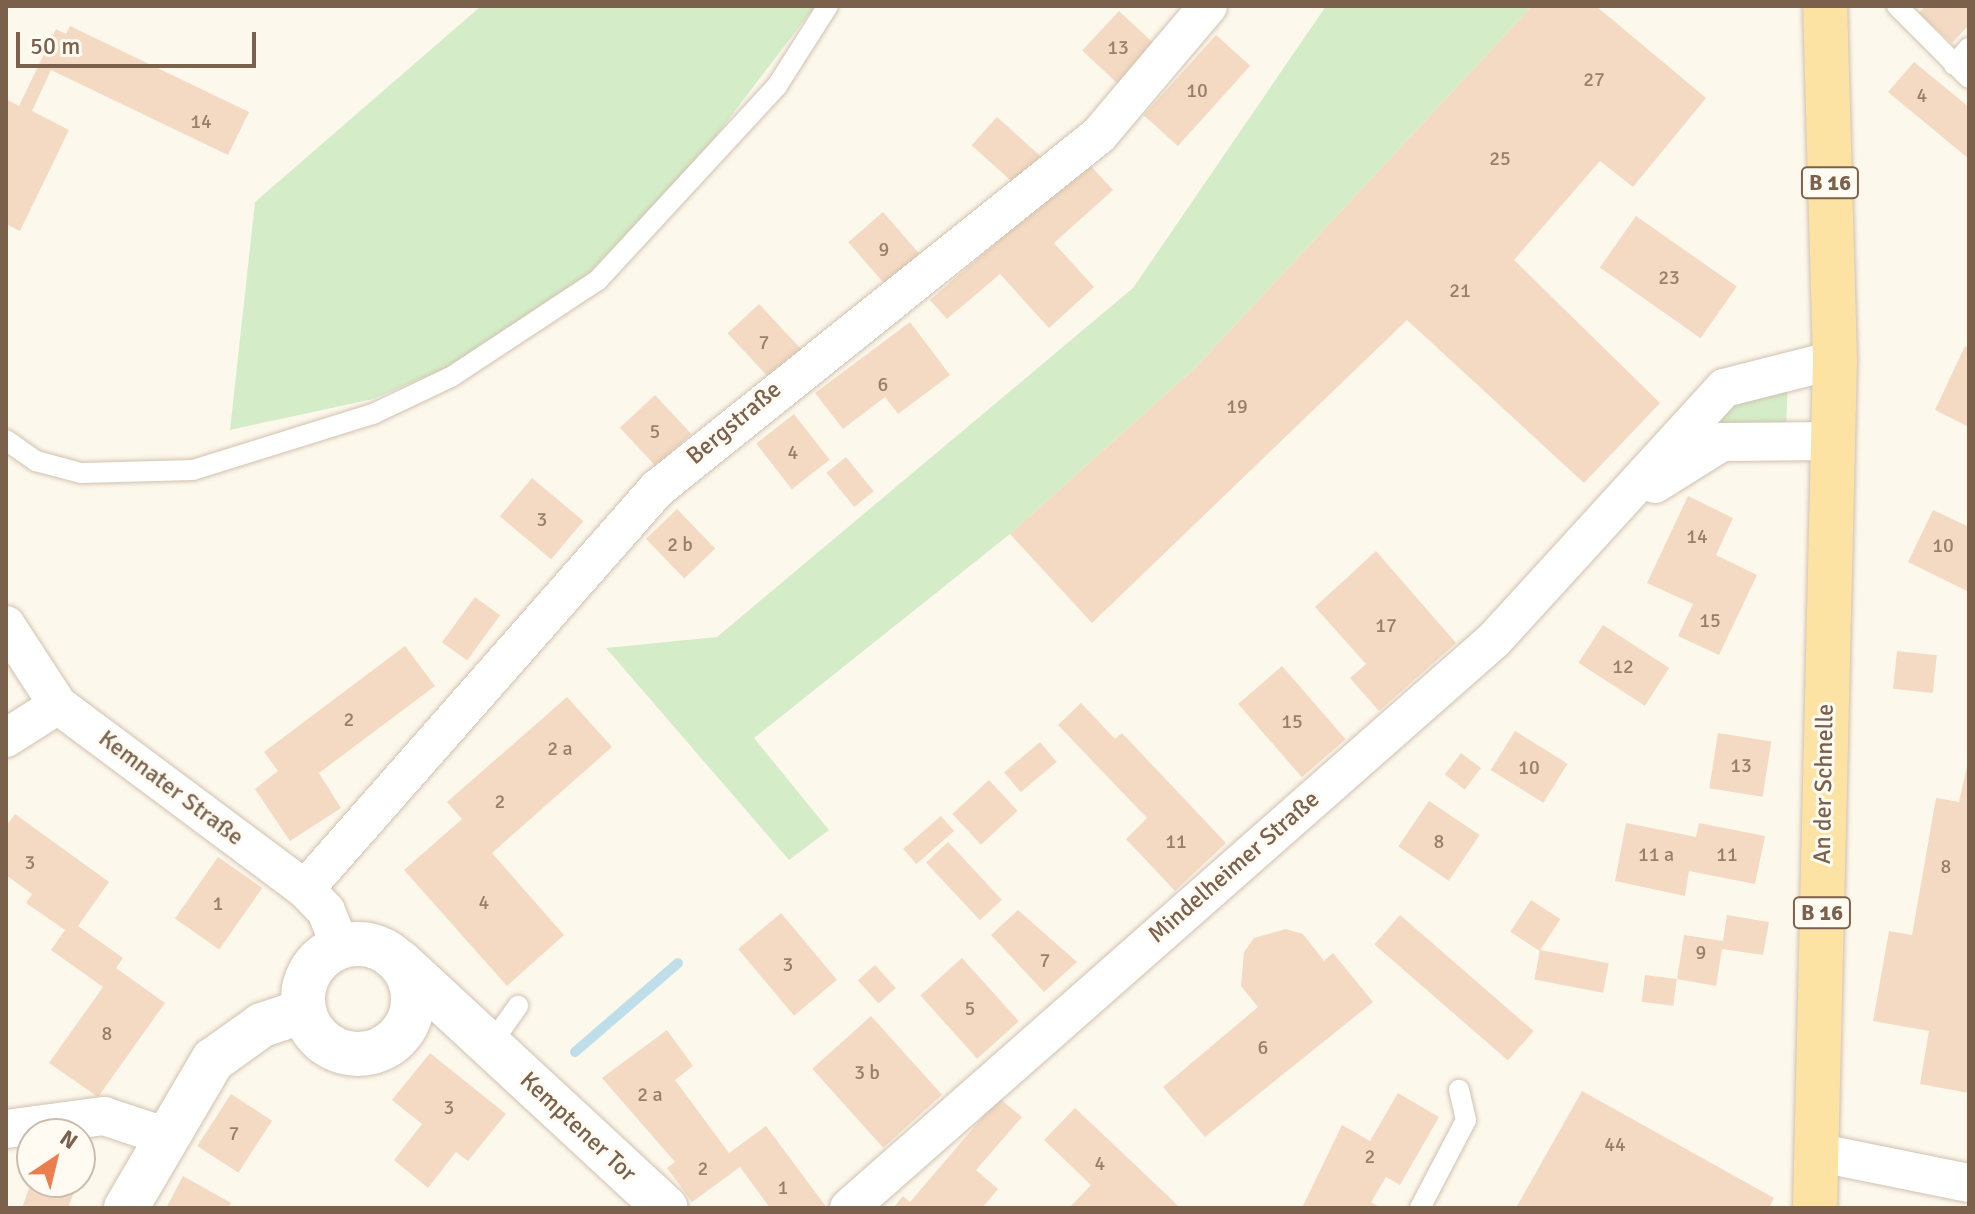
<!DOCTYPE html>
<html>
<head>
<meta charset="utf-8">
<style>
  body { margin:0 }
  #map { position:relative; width:1975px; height:1214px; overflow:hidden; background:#fdf8ec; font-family:Signika,sans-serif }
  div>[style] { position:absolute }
  .green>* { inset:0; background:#d4edc8 }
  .stream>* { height:10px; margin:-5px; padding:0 5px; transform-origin:5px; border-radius:5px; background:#bedfe9 }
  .building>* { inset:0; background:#f4dac2; transform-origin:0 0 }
  .roads { filter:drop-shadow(0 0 2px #d1c1af) drop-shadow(0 0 2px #d1c1af) }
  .lane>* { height:20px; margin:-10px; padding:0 10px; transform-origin:10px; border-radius:10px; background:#fff }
  .street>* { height:38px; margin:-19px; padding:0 19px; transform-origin:19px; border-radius:19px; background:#fff }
  .secondary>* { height:44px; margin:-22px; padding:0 22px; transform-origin:22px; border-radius:22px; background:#fff }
  .secondary>.ring { margin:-22px; padding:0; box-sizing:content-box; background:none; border:44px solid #fff; border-radius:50% }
  .primary>* { height:44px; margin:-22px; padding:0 22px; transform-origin:22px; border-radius:22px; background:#fde3a3 }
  span { translate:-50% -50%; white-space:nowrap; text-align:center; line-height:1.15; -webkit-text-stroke:6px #fffbf3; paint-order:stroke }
  .number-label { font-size:20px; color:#997f6a }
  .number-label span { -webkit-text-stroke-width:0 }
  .shield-label span { padding:2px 6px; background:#fffbf3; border:2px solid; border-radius:6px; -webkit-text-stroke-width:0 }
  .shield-label { font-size:22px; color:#7b614c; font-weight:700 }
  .street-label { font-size:24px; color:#7b614c }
  .frame { position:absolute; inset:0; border:8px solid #7b614c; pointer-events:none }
  .north { position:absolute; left:16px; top:1118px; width:80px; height:80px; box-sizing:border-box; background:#fffbf3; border:2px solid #cabdb0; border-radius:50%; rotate:35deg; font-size:22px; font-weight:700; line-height:32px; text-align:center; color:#7b614c }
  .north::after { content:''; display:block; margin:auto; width:28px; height:36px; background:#ea7e4e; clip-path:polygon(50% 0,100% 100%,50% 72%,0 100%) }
  .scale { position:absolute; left:16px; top:32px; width:240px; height:36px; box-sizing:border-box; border:4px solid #7b614c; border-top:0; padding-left:10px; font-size:24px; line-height:28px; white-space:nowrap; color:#7b614c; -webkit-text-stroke:6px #fffbf3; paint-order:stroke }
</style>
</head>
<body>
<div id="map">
  <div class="green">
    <div style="clip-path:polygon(481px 6px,815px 6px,696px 162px,588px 274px,448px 367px,373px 399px,230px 430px,255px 202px)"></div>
    <div style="clip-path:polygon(1326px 6px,1532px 6px,1196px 367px,1010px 534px,754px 738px,829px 830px,789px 860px,606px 648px,717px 637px,1133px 288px)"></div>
    <div style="clip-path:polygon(1788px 381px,1786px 431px,1702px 424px,1730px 398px)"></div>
  </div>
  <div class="stream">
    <div style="left:575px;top:1052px;width:136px;rotate:-40.8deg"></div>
  </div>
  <div class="building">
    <div style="clip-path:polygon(1532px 6px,1596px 6px,1706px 98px,1633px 187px,1600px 161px,1514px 260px,1660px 403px,1584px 483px,1407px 320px,1092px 623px,1010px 534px,1196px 367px)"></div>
    <div style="clip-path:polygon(1925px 6px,1969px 6px,1969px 25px,1952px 43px,1919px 13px)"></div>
    <div style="left:1119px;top:11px;width:48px;height:54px;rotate:43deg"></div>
    <div style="clip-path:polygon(70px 26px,249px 112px,228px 155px,51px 70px,32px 111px,69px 130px,20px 231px,6px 224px,6px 99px,19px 106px,56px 29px,66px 34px)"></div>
    <div style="left:1216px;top:35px;width:46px;height:108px;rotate:42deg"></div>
    <div style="clip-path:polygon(1914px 62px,1969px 107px,1969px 159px,1888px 92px)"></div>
    <div style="left:997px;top:117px;width:59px;height:38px;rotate:42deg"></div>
    <div style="clip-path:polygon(1088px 163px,1113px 190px,1054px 243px,1094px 287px,1049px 328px,1000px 274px,947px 319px,930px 300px)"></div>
    <div style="left:883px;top:212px;width:57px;height:46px;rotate:49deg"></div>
    <div style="left:1636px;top:216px;width:123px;height:63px;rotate:35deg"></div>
    <div style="left:759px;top:304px;width:63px;height:43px;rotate:47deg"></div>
    <div style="clip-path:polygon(910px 322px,950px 375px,898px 414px,885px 397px,843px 429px,815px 393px)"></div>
    <div style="clip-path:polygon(1965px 346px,1969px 348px,1969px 427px,1935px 410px)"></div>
    <div style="left:655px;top:395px;width:53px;height:48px;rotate:47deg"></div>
    <div style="left:794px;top:414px;width:58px;height:48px;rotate:52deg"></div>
    <div style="left:846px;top:457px;width:44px;height:25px;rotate:51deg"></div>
    <div style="left:532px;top:478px;width:67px;height:50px;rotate:40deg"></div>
    <div style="clip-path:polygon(1688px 496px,1733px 518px,1716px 555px,1757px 575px,1719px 655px,1678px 636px,1693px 604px,1647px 583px)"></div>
    <div style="left:677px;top:509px;width:55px;height:43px;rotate:46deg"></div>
    <div style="clip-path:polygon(1933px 510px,1969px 527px,1969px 592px,1908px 562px)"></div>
    <div style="clip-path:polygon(1376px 551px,1456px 643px,1379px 711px,1350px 678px,1366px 664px,1315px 607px)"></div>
    <div style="left:475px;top:597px;width:31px;height:56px;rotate:36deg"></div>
    <div style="left:1603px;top:625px;width:79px;height:45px;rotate:33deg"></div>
    <div style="clip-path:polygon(405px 646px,435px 686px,319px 773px,341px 808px,290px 841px,255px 789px,278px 771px,264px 752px)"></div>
    <div style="left:1897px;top:651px;width:40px;height:38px;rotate:6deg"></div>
    <div style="left:1282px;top:666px;width:97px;height:58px;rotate:49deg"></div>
    <div style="clip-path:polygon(567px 697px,612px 747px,492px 853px,564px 935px,507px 986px,404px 870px,462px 819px,447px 802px)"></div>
    <div style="clip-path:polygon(1081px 703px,1115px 739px,1122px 733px,1226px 843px,1175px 891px,1126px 839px,1147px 818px,1058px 725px)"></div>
    <div style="left:1515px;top:731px;width:62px;height:46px;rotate:32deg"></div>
    <div style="left:1718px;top:733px;width:54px;height:56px;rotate:9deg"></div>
    <div style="left:1040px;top:742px;width:26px;height:47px;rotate:50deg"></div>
    <div style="left:1461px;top:753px;width:25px;height:27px;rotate:37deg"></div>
    <div style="clip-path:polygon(1969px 757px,1969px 1093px,1920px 1084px,1929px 1031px,1873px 1021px,1889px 931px,1912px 935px,1936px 798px,1959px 802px)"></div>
    <div style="left:989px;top:780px;width:42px;height:50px;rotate:47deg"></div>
    <div style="left:1429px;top:801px;width:61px;height:55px;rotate:34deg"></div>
    <div style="clip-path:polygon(15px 814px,109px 882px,78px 926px,123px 958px,116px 968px,165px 1003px,98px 1097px,49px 1063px,103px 987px,51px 950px,65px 930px,26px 903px,32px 894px,6px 875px,6px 826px)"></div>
    <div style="left:941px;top:816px;width:20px;height:50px;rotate:49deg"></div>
    <div style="clip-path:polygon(1626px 823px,1696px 837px,1699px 823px,1765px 836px,1755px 884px,1689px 871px,1685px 896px,1615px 881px)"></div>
    <div style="left:948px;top:842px;width:79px;height:30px;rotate:47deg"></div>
    <div style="left:218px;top:857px;width:54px;height:75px;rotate:35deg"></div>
    <div style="left:1531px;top:900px;width:35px;height:38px;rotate:33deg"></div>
    <div style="clip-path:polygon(1018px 910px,1077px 962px,1044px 992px,991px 935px)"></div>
    <div style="left:781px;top:913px;width:87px;height:56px;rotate:50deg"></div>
    <div style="left:1400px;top:915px;width:177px;height:39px;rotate:41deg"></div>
    <div style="clip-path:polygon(1727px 915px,1769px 922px,1763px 955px,1722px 949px,1716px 986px,1677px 979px,1684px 935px,1723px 941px)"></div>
    <div style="clip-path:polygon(1286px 929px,1303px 934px,1324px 961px,1333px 953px,1373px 1002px,1205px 1137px,1163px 1087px,1258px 1007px,1241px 986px,1244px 952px,1254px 938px)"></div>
    <div style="left:1540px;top:950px;width:70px;height:30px;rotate:11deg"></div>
    <div style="left:962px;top:958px;width:85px;height:56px;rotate:48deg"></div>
    <div style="left:875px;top:965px;width:31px;height:23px;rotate:48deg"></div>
    <div style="left:1645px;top:975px;width:32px;height:27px;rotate:7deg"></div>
    <div style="left:871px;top:1016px;width:106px;height:79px;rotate:48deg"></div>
    <div style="clip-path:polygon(667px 1030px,693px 1066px,675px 1080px,729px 1153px,766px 1126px,827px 1208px,770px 1208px,740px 1167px,692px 1202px,667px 1168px,675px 1162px,602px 1078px)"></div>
    <div style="clip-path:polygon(430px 1053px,506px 1114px,468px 1161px,456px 1152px,428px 1188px,394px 1160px,422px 1124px,392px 1100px)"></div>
    <div style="clip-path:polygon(1582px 1091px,1774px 1198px,1769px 1208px,1516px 1208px)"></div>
    <div style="clip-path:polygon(1398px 1093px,1439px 1117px,1400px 1185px,1386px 1177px,1371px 1202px,1381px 1208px,1302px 1208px,1342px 1125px,1370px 1141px)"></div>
    <div style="left:231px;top:1094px;width:49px;height:62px;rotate:33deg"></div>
    <div style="clip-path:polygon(999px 1098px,1022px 1117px,976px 1170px,998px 1189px,982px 1208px,893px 1208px,903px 1196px,910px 1202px)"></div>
    <div style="clip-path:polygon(1075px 1108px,1168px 1196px,1180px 1208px,1069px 1208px,1091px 1185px,1044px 1140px)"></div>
    <div style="clip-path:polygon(183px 1176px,231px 1203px,228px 1208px,166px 1208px)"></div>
    <div style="clip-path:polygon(31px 1182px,70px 1182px,77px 1184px,68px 1208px,22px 1208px)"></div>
  </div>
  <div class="roads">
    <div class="lane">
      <div style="left:1897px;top:6px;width:102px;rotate:45deg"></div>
      <div style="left:1954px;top:65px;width:23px;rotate:-49deg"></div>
      <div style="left:6px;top:440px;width:37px;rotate:35deg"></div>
      <div style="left:36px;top:461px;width:47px;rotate:14.9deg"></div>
      <div style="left:81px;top:473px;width:112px;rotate:-1.5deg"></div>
      <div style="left:193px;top:470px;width:189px;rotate:-17.3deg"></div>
      <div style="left:373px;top:414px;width:86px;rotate:-25.4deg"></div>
      <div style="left:451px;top:377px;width:176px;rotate:-33.4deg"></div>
      <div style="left:598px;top:280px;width:264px;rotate:-47.3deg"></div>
      <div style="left:777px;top:86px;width:95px;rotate:-57.5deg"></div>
      <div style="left:491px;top:1044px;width:47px;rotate:-54.6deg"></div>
      <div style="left:1420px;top:1208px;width:99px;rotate:-62.4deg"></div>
      <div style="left:1466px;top:1120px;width:31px;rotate:-103deg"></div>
    </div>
    <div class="street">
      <div style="left:1655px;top:484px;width:79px;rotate:-32.1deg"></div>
      <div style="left:1722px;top:442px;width:110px;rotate:-0.5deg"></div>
      <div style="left:6px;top:625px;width:95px;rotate:57deg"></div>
      <div style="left:58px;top:705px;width:308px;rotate:36.7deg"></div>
      <div style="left:305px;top:889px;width:30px;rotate:46deg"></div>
      <div style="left:326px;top:911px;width:38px;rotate:68deg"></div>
      <div style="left:6px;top:738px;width:62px;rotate:-32.4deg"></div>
      <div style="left:305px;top:889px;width:533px;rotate:-48.65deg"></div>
      <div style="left:657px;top:489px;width:566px;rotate:-38.69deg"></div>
      <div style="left:1099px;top:135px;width:169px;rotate:-49.8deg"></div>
      <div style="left:6px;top:1129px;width:99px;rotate:-7.6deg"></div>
      <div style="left:104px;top:1116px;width:63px;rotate:18.4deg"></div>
      <div style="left:1820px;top:1153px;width:152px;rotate:11.4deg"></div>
      <div style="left:849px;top:1208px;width:859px;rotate:-41.37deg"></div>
      <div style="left:1494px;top:640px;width:341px;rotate:-47.6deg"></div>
      <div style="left:1724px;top:388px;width:114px;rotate:-14.2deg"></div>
    </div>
    <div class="secondary">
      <div class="ring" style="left:303px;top:944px;width:66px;height:66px"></div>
      <div style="left:400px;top:962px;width:362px;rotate:42.8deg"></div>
      <div style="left:126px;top:1208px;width:172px;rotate:-59.6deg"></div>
      <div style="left:213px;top:1060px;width:60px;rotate:-35.5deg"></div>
      <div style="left:262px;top:1025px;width:44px;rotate:-18.4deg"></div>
    </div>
    <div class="primary">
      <div style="left:1815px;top:1208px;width:848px;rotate:-88.65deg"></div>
      <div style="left:1835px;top:360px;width:354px;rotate:-91.6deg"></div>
    </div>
  </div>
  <div class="number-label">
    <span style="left:1118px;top:47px">13</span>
    <span style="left:1594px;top:79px">27</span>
    <span style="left:1197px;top:90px">10</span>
    <span style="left:1922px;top:95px">4</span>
    <span style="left:201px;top:121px">14</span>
    <span style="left:1500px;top:158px">25</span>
    <span style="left:884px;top:249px">9</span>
    <span style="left:1669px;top:277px">23</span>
    <span style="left:1460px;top:290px">21</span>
    <span style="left:764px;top:342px">7</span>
    <span style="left:883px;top:384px">6</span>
    <span style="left:1237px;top:406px">19</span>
    <span style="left:655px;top:431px">5</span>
    <span style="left:793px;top:452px">4</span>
    <span style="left:542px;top:519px">3</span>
    <span style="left:1697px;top:536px">14</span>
    <span style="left:680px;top:544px">2 b</span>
    <span style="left:1943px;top:545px">10</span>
    <span style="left:1710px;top:620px">15</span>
    <span style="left:1386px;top:625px">17</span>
    <span style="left:1623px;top:666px">12</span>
    <span style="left:349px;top:719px">2</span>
    <span style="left:1292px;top:721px">15</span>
    <span style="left:560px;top:748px">2 a</span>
    <span style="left:1741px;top:765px">13</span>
    <span style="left:1529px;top:767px">10</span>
    <span style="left:500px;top:801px">2</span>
    <span style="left:1176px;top:841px">11</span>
    <span style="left:1439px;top:841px">8</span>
    <span style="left:1656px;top:854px">11 a</span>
    <span style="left:1727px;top:854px">11</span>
    <span style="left:30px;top:862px">3</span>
    <span style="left:1946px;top:866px">8</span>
    <span style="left:484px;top:902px">4</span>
    <span style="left:218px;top:903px">1</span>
    <span style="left:1701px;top:952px">9</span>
    <span style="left:1045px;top:960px">7</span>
    <span style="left:788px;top:964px">3</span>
    <span style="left:970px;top:1008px">5</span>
    <span style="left:107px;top:1033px">8</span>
    <span style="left:1263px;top:1047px">6</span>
    <span style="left:867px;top:1072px">3 b</span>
    <span style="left:650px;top:1094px">2 a</span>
    <span style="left:449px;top:1107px">3</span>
    <span style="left:234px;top:1133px">7</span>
    <span style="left:1615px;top:1144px">44</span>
    <span style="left:1370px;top:1156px">2</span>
    <span style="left:1100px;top:1163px">4</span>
    <span style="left:703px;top:1168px">2</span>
    <span style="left:783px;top:1187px">1</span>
  </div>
  <div class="shield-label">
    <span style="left:1830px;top:183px">B 16</span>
    <span style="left:1822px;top:913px">B 16</span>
  </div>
  <div class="street-label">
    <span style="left:734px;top:423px;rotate:-40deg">Bergstraße</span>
    <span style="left:1824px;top:784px;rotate:-89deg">An der Schnelle</span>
    <span style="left:171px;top:788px;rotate:37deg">Kemnater Straße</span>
    <span style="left:1234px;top:867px;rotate:-41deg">Mindelheimer Straße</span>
    <span style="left:578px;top:1127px;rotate:43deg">Kemptener Tor</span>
  </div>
  <div class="frame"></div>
  <div class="north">N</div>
  <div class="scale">50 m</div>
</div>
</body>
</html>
